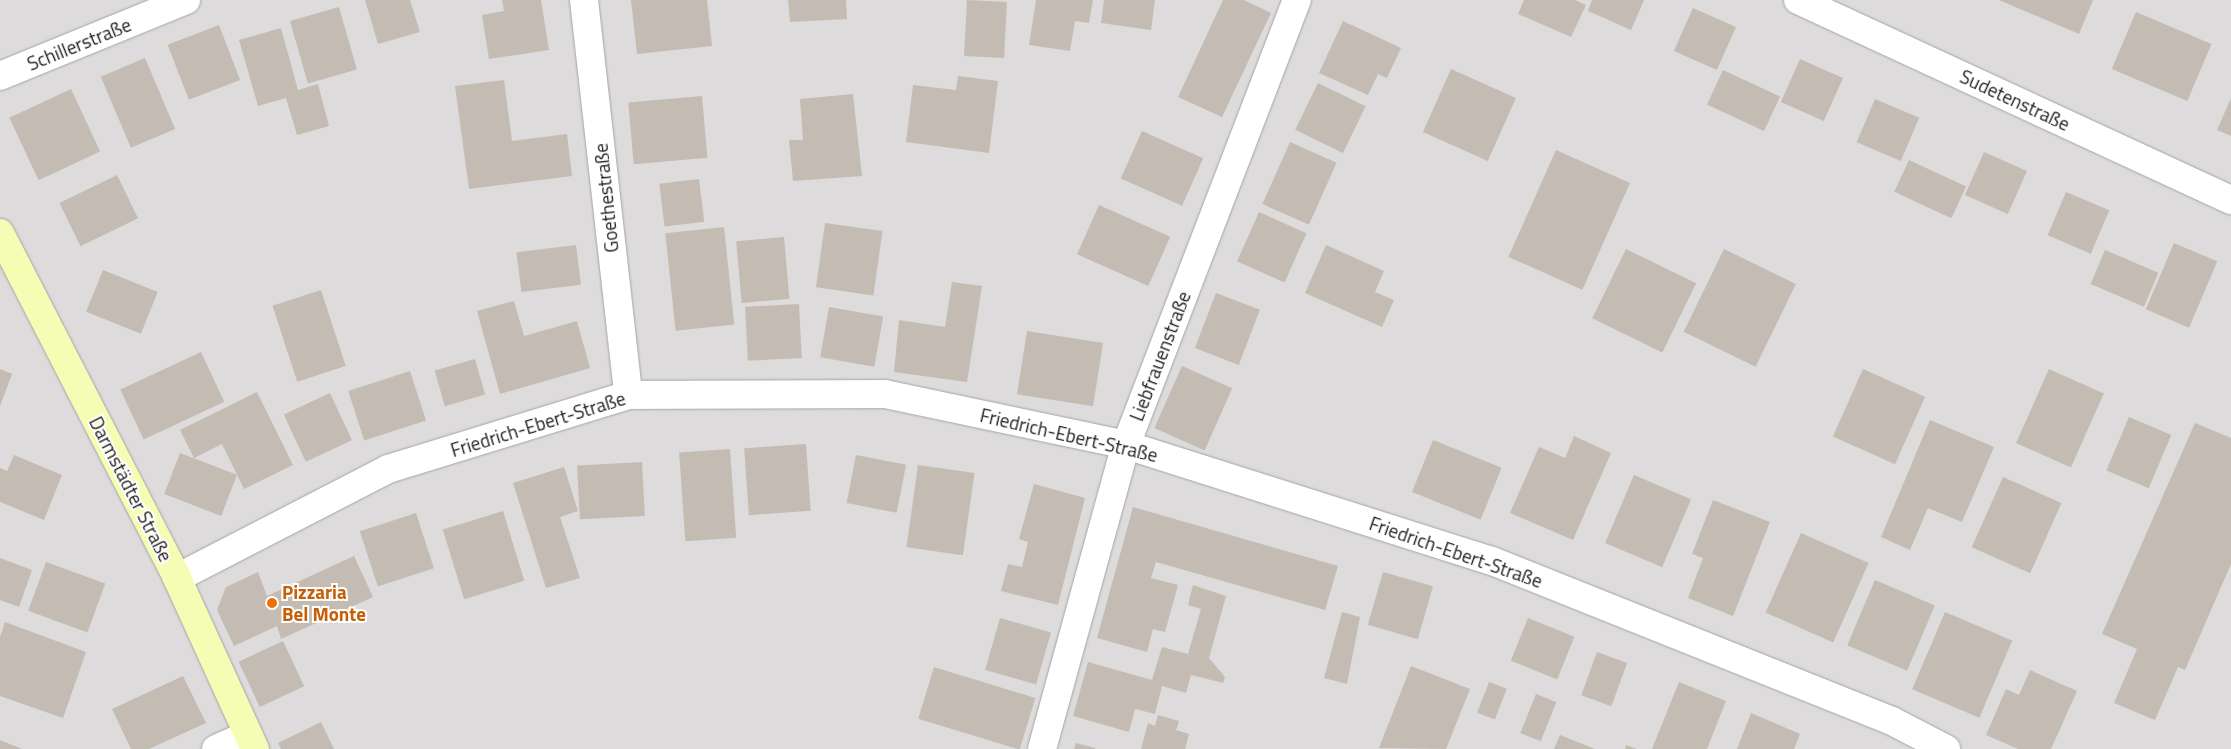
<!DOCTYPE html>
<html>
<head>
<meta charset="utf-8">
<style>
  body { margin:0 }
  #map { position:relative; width:2231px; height:749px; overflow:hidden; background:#f0ede4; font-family:"Titillium Web",sans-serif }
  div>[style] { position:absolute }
  .residential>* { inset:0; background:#dddbdb; transform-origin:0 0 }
  .building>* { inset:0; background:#c4bcb3; transform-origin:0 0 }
  .roads { filter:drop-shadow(0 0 1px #a5a5a5) drop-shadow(0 0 1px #a5a5a5) }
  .street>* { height:28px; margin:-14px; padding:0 14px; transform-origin:14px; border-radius:14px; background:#fff }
  .secondary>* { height:28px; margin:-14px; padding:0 14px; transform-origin:14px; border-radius:14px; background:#f5fdb5 }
  .dots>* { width:14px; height:14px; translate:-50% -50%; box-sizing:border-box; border:2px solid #fff; border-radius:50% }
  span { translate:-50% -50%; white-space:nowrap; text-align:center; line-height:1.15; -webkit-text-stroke:4px #fff; paint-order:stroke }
  .street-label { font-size:19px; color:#1e1e1e }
  .food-label { font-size:19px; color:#c56008; font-weight:700 }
  .left { translate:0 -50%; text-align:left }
</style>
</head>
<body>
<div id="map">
  <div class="residential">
    <div style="left:0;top:0;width:2231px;height:749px"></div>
  </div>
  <div class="building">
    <div style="clip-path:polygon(365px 0,410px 0,420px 32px,378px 44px)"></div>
    <div style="clip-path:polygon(502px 0,541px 0,549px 50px,489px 59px,482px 15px,504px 11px)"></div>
    <div style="clip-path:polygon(631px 0,707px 0,712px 46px,637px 54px)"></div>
    <div style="clip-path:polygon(788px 0,846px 0,847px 19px,790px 22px)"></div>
    <div style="left:967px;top:0;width:40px;height:56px;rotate:3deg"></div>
    <div style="clip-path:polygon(1036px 0,1093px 0,1089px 23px,1075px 21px,1070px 51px,1029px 45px)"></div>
    <div style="clip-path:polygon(1104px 0,1155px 0,1151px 30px,1101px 23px)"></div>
    <div style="clip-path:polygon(1223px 0,1244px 0,1271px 13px,1222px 117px,1178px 97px)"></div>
    <div style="clip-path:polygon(1524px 0,1575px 0,1586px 5px,1571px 37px,1518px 14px)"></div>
    <div style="clip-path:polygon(1592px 0,1644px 0,1631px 30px,1588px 11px)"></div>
    <div style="clip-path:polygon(1999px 0,2093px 0,2079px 34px)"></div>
    <div style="left:339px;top:7px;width:65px;height:51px;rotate:74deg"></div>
    <div style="left:1693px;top:8px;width:47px;height:47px;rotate:24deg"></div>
    <div style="left:2136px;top:12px;width:82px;height:62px;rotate:23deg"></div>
    <div style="clip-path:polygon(1343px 21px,1401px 48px,1387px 78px,1378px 74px,1368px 95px,1319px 73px)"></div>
    <div style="left:219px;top:25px;width:59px;height:55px;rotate:69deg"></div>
    <div style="clip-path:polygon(281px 28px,298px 90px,318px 84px,329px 126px,297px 135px,286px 98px,258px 106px,239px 40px)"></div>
    <div style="left:145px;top:58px;width:77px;height:48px;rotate:67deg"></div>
    <div style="left:1800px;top:59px;width:47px;height:47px;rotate:24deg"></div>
    <div style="left:1451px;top:69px;width:71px;height:69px;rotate:24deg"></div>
    <div style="left:1723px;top:70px;width:63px;height:38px;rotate:25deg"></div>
    <div style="clip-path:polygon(958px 76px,998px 81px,989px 153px,906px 142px,913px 85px,956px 90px)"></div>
    <div style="clip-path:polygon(504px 80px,512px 141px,567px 134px,572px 176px,469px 189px,455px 86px)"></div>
    <div style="left:1318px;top:83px;width:53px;height:52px;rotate:26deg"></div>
    <div style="left:71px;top:89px;width:69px;height:68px;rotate:65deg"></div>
    <div style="clip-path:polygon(853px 94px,862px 176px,793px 181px,789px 140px,803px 140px,800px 99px)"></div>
    <div style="left:702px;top:96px;width:62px;height:74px;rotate:85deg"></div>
    <div style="clip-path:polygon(2231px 98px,2231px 136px,2217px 130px)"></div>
    <div style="left:1875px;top:99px;width:48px;height:47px;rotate:23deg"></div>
    <div style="left:1142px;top:131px;width:67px;height:52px;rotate:24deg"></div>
    <div style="left:1290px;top:142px;width:51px;height:68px;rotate:24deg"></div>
    <div style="left:1556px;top:150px;width:81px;height:117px;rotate:24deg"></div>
    <div style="left:1984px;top:152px;width:47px;height:47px;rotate:24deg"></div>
    <div style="left:1909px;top:160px;width:63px;height:35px;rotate:25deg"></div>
    <div style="left:117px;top:175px;width:48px;height:64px;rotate:64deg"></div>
    <div style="left:699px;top:179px;width:43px;height:40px;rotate:83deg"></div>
    <div style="left:2066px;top:192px;width:47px;height:47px;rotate:23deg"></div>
    <div style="left:1099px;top:205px;width:78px;height:54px;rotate:24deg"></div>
    <div style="left:1259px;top:212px;width:52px;height:54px;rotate:24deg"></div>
    <div style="left:825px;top:223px;width:58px;height:65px;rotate:8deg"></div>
    <div style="left:724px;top:227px;width:98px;height:59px;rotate:84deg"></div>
    <div style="left:784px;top:237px;width:62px;height:48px;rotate:85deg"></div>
    <div style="left:2174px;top:243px;width:47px;height:72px;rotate:23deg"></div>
    <div style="left:576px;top:245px;width:40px;height:60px;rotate:83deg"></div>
    <div style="clip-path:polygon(1326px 245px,1384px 271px,1375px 292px,1394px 300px,1382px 327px,1305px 293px)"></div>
    <div style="left:1626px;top:249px;width:78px;height:77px;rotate:26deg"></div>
    <div style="left:1724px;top:249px;width:80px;height:92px;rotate:26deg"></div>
    <div style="left:2105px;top:250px;width:58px;height:37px;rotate:23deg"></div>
    <div style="left:103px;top:270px;width:59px;height:45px;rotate:22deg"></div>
    <div style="clip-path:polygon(952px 282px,982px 286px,967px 382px,894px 372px,899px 320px,945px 327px)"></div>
    <div style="left:321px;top:290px;width:80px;height:51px;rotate:72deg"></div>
    <div style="left:1216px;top:293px;width:47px;height:59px;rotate:21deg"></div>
    <div style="clip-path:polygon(514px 301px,524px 336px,577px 321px,590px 368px,500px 394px,477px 311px)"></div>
    <div style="left:799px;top:304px;width:54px;height:54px;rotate:87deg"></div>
    <div style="left:829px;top:307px;width:55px;height:51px;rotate:10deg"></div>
    <div style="left:1027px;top:331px;width:77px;height:64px;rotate:9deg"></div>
    <div style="left:201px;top:352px;width:55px;height:89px;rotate:65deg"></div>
    <div style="left:475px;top:359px;width:37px;height:42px;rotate:74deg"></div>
    <div style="left:1182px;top:366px;width:55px;height:68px;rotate:24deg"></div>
    <div style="clip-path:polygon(0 369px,12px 374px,0 406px)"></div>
    <div style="left:1863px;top:369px;width:68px;height:74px;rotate:24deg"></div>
    <div style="left:2049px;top:369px;width:60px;height:81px;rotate:24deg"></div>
    <div style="left:410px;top:371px;width:52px;height:65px;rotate:72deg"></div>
    <div style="clip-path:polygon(257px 392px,293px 465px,244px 489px,222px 444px,194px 458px,180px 430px)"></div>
    <div style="left:330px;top:393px;width:52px;height:51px;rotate:65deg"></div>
    <div style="left:2129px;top:417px;width:46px;height:58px;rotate:23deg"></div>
    <div style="clip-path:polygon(1930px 420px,1994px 447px,1962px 522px,1928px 508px,1910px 550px,1881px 537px)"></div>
    <div style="clip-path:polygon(2195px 423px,2231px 438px,2231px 564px,2185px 670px,2178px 667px,2155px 720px,2114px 703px,2137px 649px,2102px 634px)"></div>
    <div style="clip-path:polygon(1574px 436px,1611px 453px,1573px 540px,1510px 513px,1539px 447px,1565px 458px)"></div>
    <div style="left:1433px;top:440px;width:74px;height:56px;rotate:22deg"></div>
    <div style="left:806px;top:444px;width:67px;height:62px;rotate:86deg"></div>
    <div style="left:730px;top:449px;width:89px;height:51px;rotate:86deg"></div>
    <div style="left:180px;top:453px;width:61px;height:44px;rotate:21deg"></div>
    <div style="clip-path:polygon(14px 455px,62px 475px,44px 520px,0 502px,0 468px,7px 471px)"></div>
    <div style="left:856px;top:455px;width:51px;height:49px;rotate:11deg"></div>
    <div style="left:642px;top:462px;width:54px;height:65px;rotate:87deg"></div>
    <div style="left:918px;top:465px;width:57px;height:83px;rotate:8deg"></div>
    <div style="clip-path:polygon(564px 467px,578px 511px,560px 517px,580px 578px,546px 588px,513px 483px)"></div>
    <div style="left:1634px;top:475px;width:62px;height:74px;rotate:23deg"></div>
    <div style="left:2003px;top:477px;width:64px;height:77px;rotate:24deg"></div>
    <div style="clip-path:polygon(1034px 484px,1085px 498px,1058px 605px,1001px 591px,1008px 564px,1022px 567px,1028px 542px,1019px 539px)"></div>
    <div style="clip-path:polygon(1713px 500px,1770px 522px,1733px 616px,1688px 598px,1703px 558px,1692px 554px)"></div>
    <div style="clip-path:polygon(1133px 507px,1338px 566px,1325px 610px,1156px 562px,1151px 578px,1178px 585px,1165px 632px,1153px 629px,1147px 652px,1097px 638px)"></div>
    <div style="left:503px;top:511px;width:73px;height:63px;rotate:73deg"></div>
    <div style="left:416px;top:513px;width:58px;height:59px;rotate:72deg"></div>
    <div style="left:1801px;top:533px;width:74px;height:87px;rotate:24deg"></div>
    <div style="clip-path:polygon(354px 556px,373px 597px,281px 639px,277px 626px,234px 646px,217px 610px,226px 587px,258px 572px,267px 596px)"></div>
    <div style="clip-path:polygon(0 558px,32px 570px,19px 607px,0 600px)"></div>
    <div style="left:46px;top:562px;width:63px;height:52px;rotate:20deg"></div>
    <div style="left:1383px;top:572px;width:52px;height:55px;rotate:16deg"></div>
    <div style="left:1875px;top:580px;width:65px;height:71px;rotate:23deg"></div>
    <div style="clip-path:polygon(1193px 585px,1226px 596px,1209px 658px,1225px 677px,1223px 683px,1191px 675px,1186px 693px,1162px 686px,1155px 714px,1135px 709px,1129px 732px,1073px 716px,1088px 662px,1152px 680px,1162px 647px,1188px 654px,1201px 609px,1188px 605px)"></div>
    <div style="clip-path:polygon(1342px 612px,1360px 617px,1347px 684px,1324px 678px)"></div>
    <div style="left:1945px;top:612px;width:73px;height:84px;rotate:23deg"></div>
    <div style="left:1000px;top:618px;width:53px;height:54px;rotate:16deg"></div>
    <div style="left:1528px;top:618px;width:50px;height:46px;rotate:22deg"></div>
    <div style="clip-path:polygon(5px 622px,86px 652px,63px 718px,0 696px,0 637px)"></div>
    <div style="left:283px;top:641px;width:50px;height:49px;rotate:65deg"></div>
    <div style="left:1597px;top:652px;width:32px;height:46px;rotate:20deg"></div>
    <div style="clip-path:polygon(1411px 666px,1470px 689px,1446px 749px,1379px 748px)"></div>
    <div style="left:934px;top:667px;width:106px;height:54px;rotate:17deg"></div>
    <div style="clip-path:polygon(2030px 670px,2077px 691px,2051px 749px,2018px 749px,1986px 735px,2006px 689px,2019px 695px)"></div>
    <div style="clip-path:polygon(183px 676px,206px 723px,149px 749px,131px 749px,112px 709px)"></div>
    <div style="left:1489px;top:682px;width:19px;height:33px;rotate:21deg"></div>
    <div style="clip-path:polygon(1679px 682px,1726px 701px,1707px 749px,1652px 749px)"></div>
    <div style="left:1536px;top:694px;width:22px;height:42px;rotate:22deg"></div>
    <div style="clip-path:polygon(1751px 713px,1800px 734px,1794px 749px,1737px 749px)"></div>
    <div style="clip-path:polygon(1158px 715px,1179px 721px,1176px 730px,1189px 734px,1185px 749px,1141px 749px,1148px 723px,1155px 726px)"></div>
    <div style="clip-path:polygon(321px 722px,334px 749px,281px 749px,278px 743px)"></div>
    <div style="clip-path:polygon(1560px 735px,1595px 749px,1554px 749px)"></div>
    <div style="clip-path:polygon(0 740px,22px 749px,0 749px)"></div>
    <div style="clip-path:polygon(1076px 743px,1095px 748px,1095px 749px,1074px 749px)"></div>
    <div style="clip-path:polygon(1626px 745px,1637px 749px,1625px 749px)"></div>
  </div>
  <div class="roads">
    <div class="street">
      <div style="left:584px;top:0;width:397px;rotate:83.6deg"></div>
      <div style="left:1798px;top:0;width:477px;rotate:24.8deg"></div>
      <div style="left:0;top:76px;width:201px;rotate:-22.2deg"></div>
      <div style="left:177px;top:578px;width:237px;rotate:-27.3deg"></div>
      <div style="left:388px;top:469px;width:251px;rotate:-17.1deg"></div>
      <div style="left:628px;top:395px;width:257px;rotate:-0.2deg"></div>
      <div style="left:885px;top:394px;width:246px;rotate:11.9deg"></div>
      <div style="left:1126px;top:445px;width:384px;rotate:17.6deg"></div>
      <div style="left:1492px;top:561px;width:431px;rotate:21.8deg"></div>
      <div style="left:1892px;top:721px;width:61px;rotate:27.4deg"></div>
      <div style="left:216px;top:749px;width:35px;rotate:-24deg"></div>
      <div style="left:1042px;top:749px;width:315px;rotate:-74.6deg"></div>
      <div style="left:1126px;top:445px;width:477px;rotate:-69deg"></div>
    </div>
    <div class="secondary">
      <div style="left:0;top:233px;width:388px;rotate:62.8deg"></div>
      <div style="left:177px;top:578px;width:188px;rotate:65.5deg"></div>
    </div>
  </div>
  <div class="dots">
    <div style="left:272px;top:603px;background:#e8710a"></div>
  </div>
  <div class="street-label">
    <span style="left:79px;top:44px;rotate:-22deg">Schillerstraße</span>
    <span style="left:2015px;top:100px;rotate:25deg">Sudetenstraße</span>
    <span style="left:606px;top:198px;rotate:-96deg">Goethestraße</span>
    <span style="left:1160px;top:356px;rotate:-69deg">Liebfrauenstraße</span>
    <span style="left:538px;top:424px;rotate:-17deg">Friedrich-Ebert-Straße</span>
    <span style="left:1069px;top:435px;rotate:13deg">Friedrich-Ebert-Straße</span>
    <span style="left:131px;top:489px;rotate:63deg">Darmstädter Straße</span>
    <span style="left:1456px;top:552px;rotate:19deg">Friedrich-Ebert-Straße</span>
  </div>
  <div class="food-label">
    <span class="left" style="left:282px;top:603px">Pizzaria<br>Bel Monte</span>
  </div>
</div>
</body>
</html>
